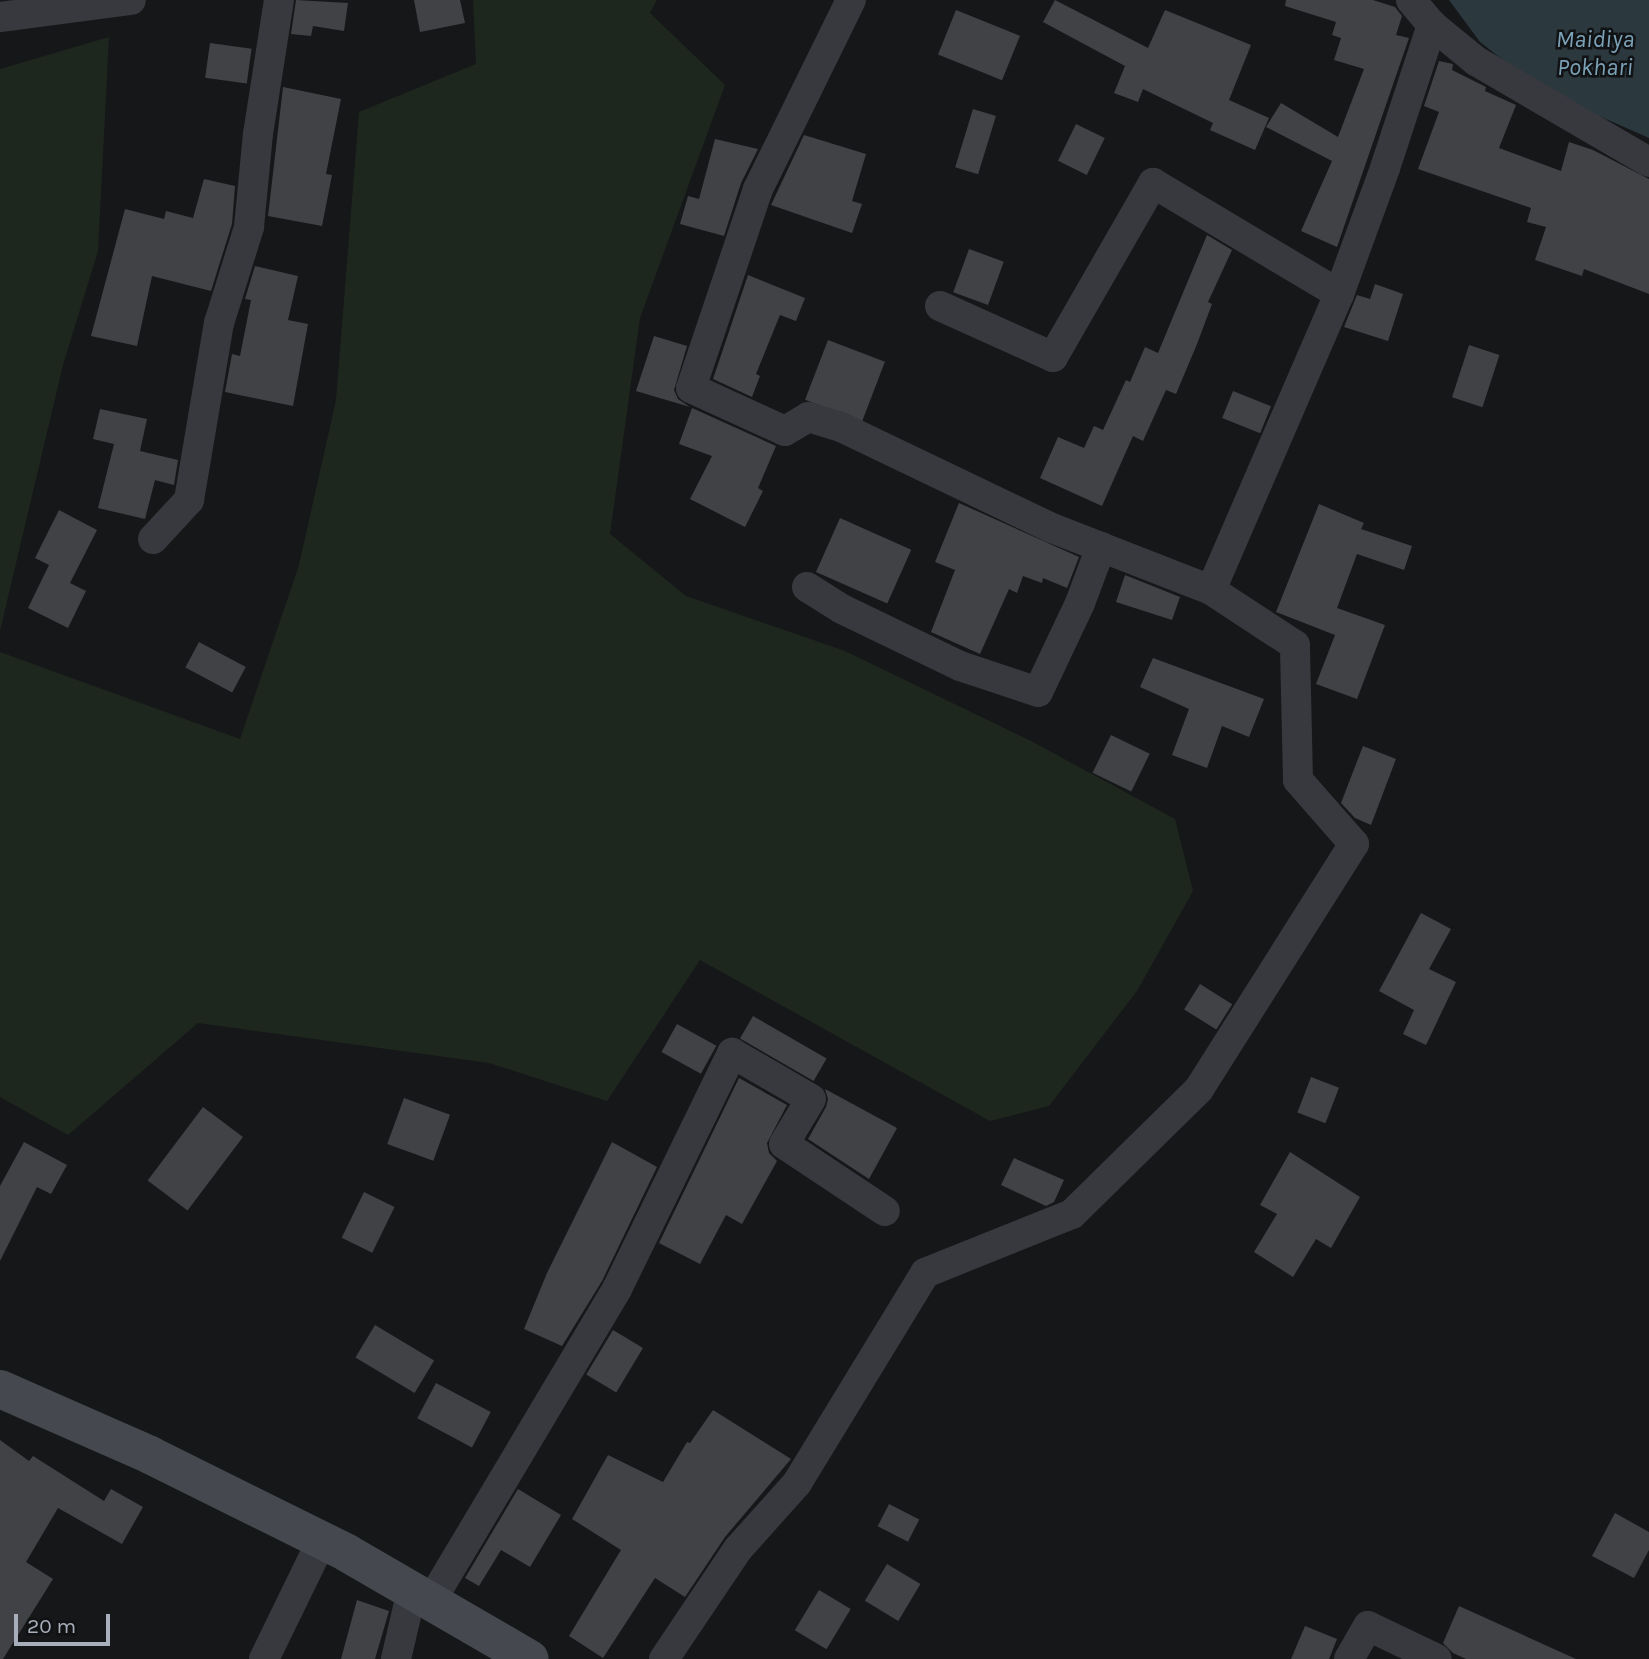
<!DOCTYPE html>
<html>
<head>
<meta charset="utf-8">
<style>
  body { margin:0 }
  #map { position:relative; width:1649px; height:1659px; overflow:hidden; background:#161719; font-family:Karla,sans-serif }
  div>[style] { position:absolute }
  .green>* { inset:0; background:#1e271e }
  .water>* { inset:0; background:#2b383e }
  .building>* { inset:0; background:#404246; transform-origin:0 0 }
  .street>* { height:30px; margin:-15px; padding:0 15px; transform-origin:15px; border-radius:15px; background:#37393e }
  .secondary>* { height:38px; margin:-19px; padding:0 19px; transform-origin:19px; border-radius:19px; background:#45484e }
  span { translate:-50% -50%; white-space:nowrap; text-align:center; line-height:1.15; -webkit-text-stroke:5px #111214; paint-order:stroke }
  .water-label { font-size:24px; color:#7ca2b8; font-style:italic }
  .scale { position:absolute; left:14px; top:1614px; width:96px; height:32px; box-sizing:border-box; border:4px solid #a7afba; border-top:0; padding-left:9px; font-size:21px; line-height:24px; white-space:nowrap; color:#a7afba; -webkit-text-stroke:5px #111214; paint-order:stroke }
</style>
</head>
<body>
<div id="map">
  <div class="green">
    <div style="clip-path:polygon(473px 0,657px 0,650px 13px,725px 85px,640px 318px,610px 534px,686px 596px,845px 651px,1031px 741px,1175px 819px,1193px 891px,1137px 991px,1049px 1106px,990px 1121px,700px 960px,607px 1101px,489px 1063px,198px 1023px,68px 1135px,0 1097px,0 652px,240px 739px,299px 565px,336px 400px,359px 112px,476px 64px)"></div>
    <div style="clip-path:polygon(109px 37px,98px 251px,63px 365px,0 631px,0 69px)"></div>
  </div>
  <div class="water">
    <div style="clip-path:polygon(1449px 0,1649px 0,1649px 138px,1542px 91px,1480px 42px)"></div>
  </div>
  <div class="building">
    <div style="clip-path:polygon(296px 0,348px 3px,344px 31px,313px 26px,311px 36px,291px 34px)"></div>
    <div style="clip-path:polygon(414px 0,460px 0,465px 23px,420px 32px)"></div>
    <div style="clip-path:polygon(1055px 0,1148px 48px,1165px 10px,1251px 45px,1229px 100px,1269px 118px,1255px 150px,1210px 130px,1213px 123px,1143px 89px,1138px 102px,1114px 93px,1125px 66px,1043px 22px)"></div>
    <div style="clip-path:polygon(1286px 0,1373px 0,1395px 7px,1402px 16px,1396px 35px,1409px 38px,1337px 247px,1301px 231px,1332px 161px,1266px 127px,1281px 103px,1338px 137px,1364px 69px,1334px 60px,1341px 38px,1332px 35px,1336px 22px,1285px 6px)"></div>
    <div style="left:956px;top:10px;width:69px;height:48px;rotate:22deg"></div>
    <div style="left:210px;top:43px;width:42px;height:35px;rotate:8deg"></div>
    <div style="clip-path:polygon(1439px 61px,1453px 64px,1452px 70px,1486px 87px,1485px 91px,1516px 105px,1499px 148px,1561px 171px,1569px 142px,1593px 150px,1649px 179px,1649px 294px,1584px 269px,1582px 276px,1535px 260px,1546px 227px,1527px 222px,1531px 208px,1418px 169px,1439px 112px,1424px 106px)"></div>
    <div style="clip-path:polygon(283px 87px,341px 99px,326px 174px,332px 175px,322px 226px,268px 216px)"></div>
    <div style="left:973px;top:109px;width:24px;height:61px;rotate:17deg"></div>
    <div style="left:1076px;top:124px;width:32px;height:41px;rotate:26deg"></div>
    <div style="clip-path:polygon(804px 135px,866px 154px,852px 201px,862px 204px,852px 233px,771px 205px)"></div>
    <div style="clip-path:polygon(715px 139px,758px 149px,741px 183px,724px 236px,680px 224px,688px 196px,699px 199px)"></div>
    <div style="clip-path:polygon(204px 179px,235px 186px,232px 224px,211px 291px,152px 276px,137px 346px,91px 336px,125px 209px,164px 219px,166px 211px,193px 218px)"></div>
    <div style="clip-path:polygon(1207px 235px,1232px 250px,1208px 302px,1212px 304px,1197px 344px,1176px 394px,1166px 390px,1143px 441px,1133px 436px,1102px 506px,1040px 478px,1058px 437px,1084px 448px,1094px 426px,1103px 430px,1126px 380px,1130px 382px,1145px 347px,1158px 353px)"></div>
    <div style="left:969px;top:249px;width:37px;height:46px;rotate:20deg"></div>
    <div style="clip-path:polygon(255px 266px,298px 276px,288px 320px,308px 324px,293px 406px,225px 392px,232px 354px,240px 356px,251px 300px,245px 299px)"></div>
    <div style="clip-path:polygon(748px 275px,805px 298px,796px 321px,780px 315px,756px 374px,760px 376px,752px 397px,713px 379px)"></div>
    <div style="clip-path:polygon(1375px 284px,1403px 294px,1388px 341px,1344px 327px,1357px 295px,1370px 299px)"></div>
    <div style="clip-path:polygon(654px 336px,687px 346px,674px 390px,678px 399px,690px 407px,636px 391px)"></div>
    <div style="left:828px;top:340px;width:61px;height:64px;rotate:21deg"></div>
    <div style="left:1469px;top:345px;width:32px;height:55px;rotate:18deg"></div>
    <div style="left:1233px;top:391px;width:41px;height:29px;rotate:22deg"></div>
    <div style="clip-path:polygon(692px 408px,776px 446px,758px 488px,763px 491px,745px 527px,690px 499px,712px 456px,679px 444px)"></div>
    <div style="clip-path:polygon(100px 409px,147px 419px,140px 451px,178px 460px,174px 485px,155px 480px,145px 519px,98px 508px,114px 444px,93px 439px)"></div>
    <div style="clip-path:polygon(959px 503px,1079px 557px,1067px 588px,1043px 578px,1042px 583px,1023px 576px,1017px 593px,1009px 589px,980px 654px,931px 632px,955px 570px,935px 562px)"></div>
    <div style="clip-path:polygon(1319px 504px,1364px 523px,1361px 529px,1412px 546px,1404px 570px,1357px 554px,1337px 608px,1385px 625px,1357px 699px,1316px 684px,1335px 635px,1276px 612px)"></div>
    <div style="clip-path:polygon(59px 510px,97px 530px,70px 583px,86px 591px,68px 628px,28px 608px,49px 565px,35px 558px)"></div>
    <div style="left:840px;top:518px;width:78px;height:59px;rotate:24deg"></div>
    <div style="clip-path:polygon(1125px 575px,1180px 597px,1172px 620px,1116px 602px)"></div>
    <div style="left:199px;top:642px;width:53px;height:29px;rotate:28deg"></div>
    <div style="clip-path:polygon(1153px 658px,1264px 699px,1249px 737px,1222px 726px,1207px 768px,1172px 755px,1189px 709px,1140px 687px)"></div>
    <div style="left:1111px;top:735px;width:43px;height:42px;rotate:26deg"></div>
    <div style="clip-path:polygon(1363px 746px,1396px 759px,1371px 825px,1355px 818px,1341px 803px)"></div>
    <div style="clip-path:polygon(1421px 913px,1451px 929px,1429px 969px,1456px 982px,1426px 1045px,1403px 1034px,1414px 1010px,1379px 991px)"></div>
    <div style="left:1200px;top:984px;width:38px;height:30px;rotate:32deg"></div>
    <div style="left:753px;top:1016px;width:85px;height:26px;rotate:30deg"></div>
    <div style="left:677px;top:1024px;width:45px;height:32px;rotate:29deg"></div>
    <div style="left:1311px;top:1077px;width:30px;height:38px;rotate:21deg"></div>
    <div style="clip-path:polygon(739px 1078px,787px 1105px,767px 1143px,769px 1153px,777px 1161px,742px 1224px,726px 1215px,700px 1264px,659px 1243px)"></div>
    <div style="clip-path:polygon(825px 1089px,897px 1128px,869px 1179px,808px 1139px,826px 1107px,828px 1099px)"></div>
    <div style="left:404px;top:1098px;width:49px;height:49px;rotate:20deg"></div>
    <div style="left:203px;top:1107px;width:50px;height:92px;rotate:37deg"></div>
    <div style="clip-path:polygon(24px 1142px,67px 1165px,51px 1194px,37px 1187px,0 1261px,0 1186px)"></div>
    <div style="clip-path:polygon(612px 1142px,657px 1167px,602px 1281px,562px 1346px,524px 1329px,547px 1273px)"></div>
    <div style="clip-path:polygon(1290px 1152px,1360px 1197px,1331px 1248px,1316px 1239px,1293px 1277px,1254px 1252px,1277px 1214px,1260px 1205px)"></div>
    <div style="clip-path:polygon(1014px 1158px,1064px 1180px,1054px 1202px,1046px 1206px,1001px 1185px)"></div>
    <div style="left:364px;top:1192px;width:34px;height:51px;rotate:26deg"></div>
    <div style="left:375px;top:1325px;width:69px;height:38px;rotate:31deg"></div>
    <div style="left:613px;top:1330px;width:35px;height:52px;rotate:31deg"></div>
    <div style="left:436px;top:1383px;width:62px;height:40px;rotate:28deg"></div>
    <div style="clip-path:polygon(713px 1410px,791px 1459px,725px 1537px,685px 1597px,655px 1578px,603px 1658px,569px 1636px,621px 1550px,572px 1519px,608px 1455px,663px 1482px,687px 1442px,690px 1443px)"></div>
    <div style="clip-path:polygon(0 1440px,29px 1461px,33px 1456px,104px 1501px,111px 1489px,143px 1507px,122px 1544px,58px 1508px,26px 1562px,53px 1579px,3px 1659px,0 1659px)"></div>
    <div style="clip-path:polygon(518px 1489px,561px 1515px,530px 1567px,501px 1550px,479px 1586px,465px 1578px)"></div>
    <div style="left:889px;top:1504px;width:34px;height:25px;rotate:27deg"></div>
    <div style="clip-path:polygon(1615px 1513px,1649px 1532px,1649px 1550px,1634px 1578px,1592px 1556px)"></div>
    <div style="left:887px;top:1564px;width:39px;height:43px;rotate:31deg"></div>
    <div style="left:819px;top:1590px;width:37px;height:47px;rotate:31deg"></div>
    <div style="clip-path:polygon(357px 1600px,389px 1611px,375px 1659px,341px 1659px)"></div>
    <div style="clip-path:polygon(1459px 1606px,1576px 1659px,1466px 1659px,1453px 1653px,1443px 1643px)"></div>
    <div style="clip-path:polygon(1305px 1626px,1337px 1639px,1329px 1659px,1291px 1659px)"></div>
  </div>
  <div class="street">
    <div style="left:851px;top:0;width:211px;rotate:116.2deg"></div>
    <div style="left:758px;top:189px;width:210px;rotate:108.6deg"></div>
    <div style="left:691px;top:388px;width:103px;rotate:24.6deg"></div>
    <div style="left:785px;top:431px;width:27px;rotate:-31deg"></div>
    <div style="left:808px;top:417px;width:34px;rotate:17deg"></div>
    <div style="left:841px;top:427px;width:234px;rotate:25.6deg"></div>
    <div style="left:1052px;top:528px;width:171px;rotate:21.3deg"></div>
    <div style="left:1411px;top:0;width:33px;rotate:50deg"></div>
    <div style="left:1432px;top:25px;width:57px;rotate:39.3deg"></div>
    <div style="left:1476px;top:61px;width:200px;rotate:30.3deg"></div>
    <div style="left:0;top:17px;width:132px;rotate:-7.4deg"></div>
    <div style="left:940px;top:306px;width:124px;rotate:24.3deg"></div>
    <div style="left:1053px;top:357px;width:201px;rotate:-60.1deg"></div>
    <div style="left:1153px;top:183px;width:217px;rotate:30.8deg"></div>
    <div style="left:153px;top:539px;width:53px;rotate:-47.3deg"></div>
    <div style="left:189px;top:500px;width:180px;rotate:-80.4deg"></div>
    <div style="left:219px;top:323px;width:101px;rotate:-72.6deg"></div>
    <div style="left:249px;top:227px;width:93px;rotate:-84.5deg"></div>
    <div style="left:258px;top:134px;width:136px;rotate:-81.1deg"></div>
    <div style="left:807px;top:587px;width:41px;rotate:32.2deg"></div>
    <div style="left:842px;top:609px;width:131px;rotate:25.8deg"></div>
    <div style="left:960px;top:666px;width:82px;rotate:18.4deg"></div>
    <div style="left:1038px;top:692px;width:98px;rotate:-64.7deg"></div>
    <div style="left:1080px;top:603px;width:60px;rotate:-69.4deg"></div>
    <div style="left:431px;top:1601px;width:363px;rotate:-59.2deg"></div>
    <div style="left:617px;top:1289px;width:263px;rotate:-64deg"></div>
    <div style="left:732px;top:1053px;width:91px;rotate:30.2deg"></div>
    <div style="left:811px;top:1099px;width:52px;rotate:121deg"></div>
    <div style="left:784px;top:1144px;width:121px;rotate:33.6deg"></div>
    <div style="left:264px;top:1659px;width:130px;rotate:-64deg"></div>
    <div style="left:396px;top:1659px;width:71px;rotate:-76.9deg"></div>
    <div style="left:664px;top:1659px;width:133px;rotate:-56.1deg"></div>
    <div style="left:738px;top:1549px;width:89px;rotate:-48.2deg"></div>
    <div style="left:797px;top:1483px;width:246px;rotate:-58.6deg"></div>
    <div style="left:925px;top:1273px;width:158px;rotate:-21.9deg"></div>
    <div style="left:1072px;top:1214px;width:178px;rotate:-44.5deg"></div>
    <div style="left:1199px;top:1089px;width:290px;rotate:-57.7deg"></div>
    <div style="left:1354px;top:844px;width:85px;rotate:-131.2deg"></div>
    <div style="left:1298px;top:780px;width:135px;rotate:-91.3deg"></div>
    <div style="left:1295px;top:645px;width:100px;rotate:-146.8deg"></div>
    <div style="left:1211px;top:590px;width:322px;rotate:-66.6deg"></div>
    <div style="left:1339px;top:294px;width:134px;rotate:-69.9deg"></div>
    <div style="left:1385px;top:168px;width:151px;rotate:-71.8deg"></div>
    <div style="left:1349px;top:1659px;width:38px;rotate:-60deg"></div>
    <div style="left:1368px;top:1626px;width:76px;rotate:25.6deg"></div>
  </div>
  <div class="secondary">
    <div style="left:0;top:1389px;width:164px;rotate:23.7deg"></div>
    <div style="left:150px;top:1455px;width:220px;rotate:26.4deg"></div>
    <div style="left:347px;top:1553px;width:211px;rotate:30.1deg"></div>
  </div>
  <div class="water-label">
    <span style="left:1595px;top:54px">Maidiya<br>Pokhari</span>
  </div>
  <div class="scale">20 m</div>
</div>
</body>
</html>
